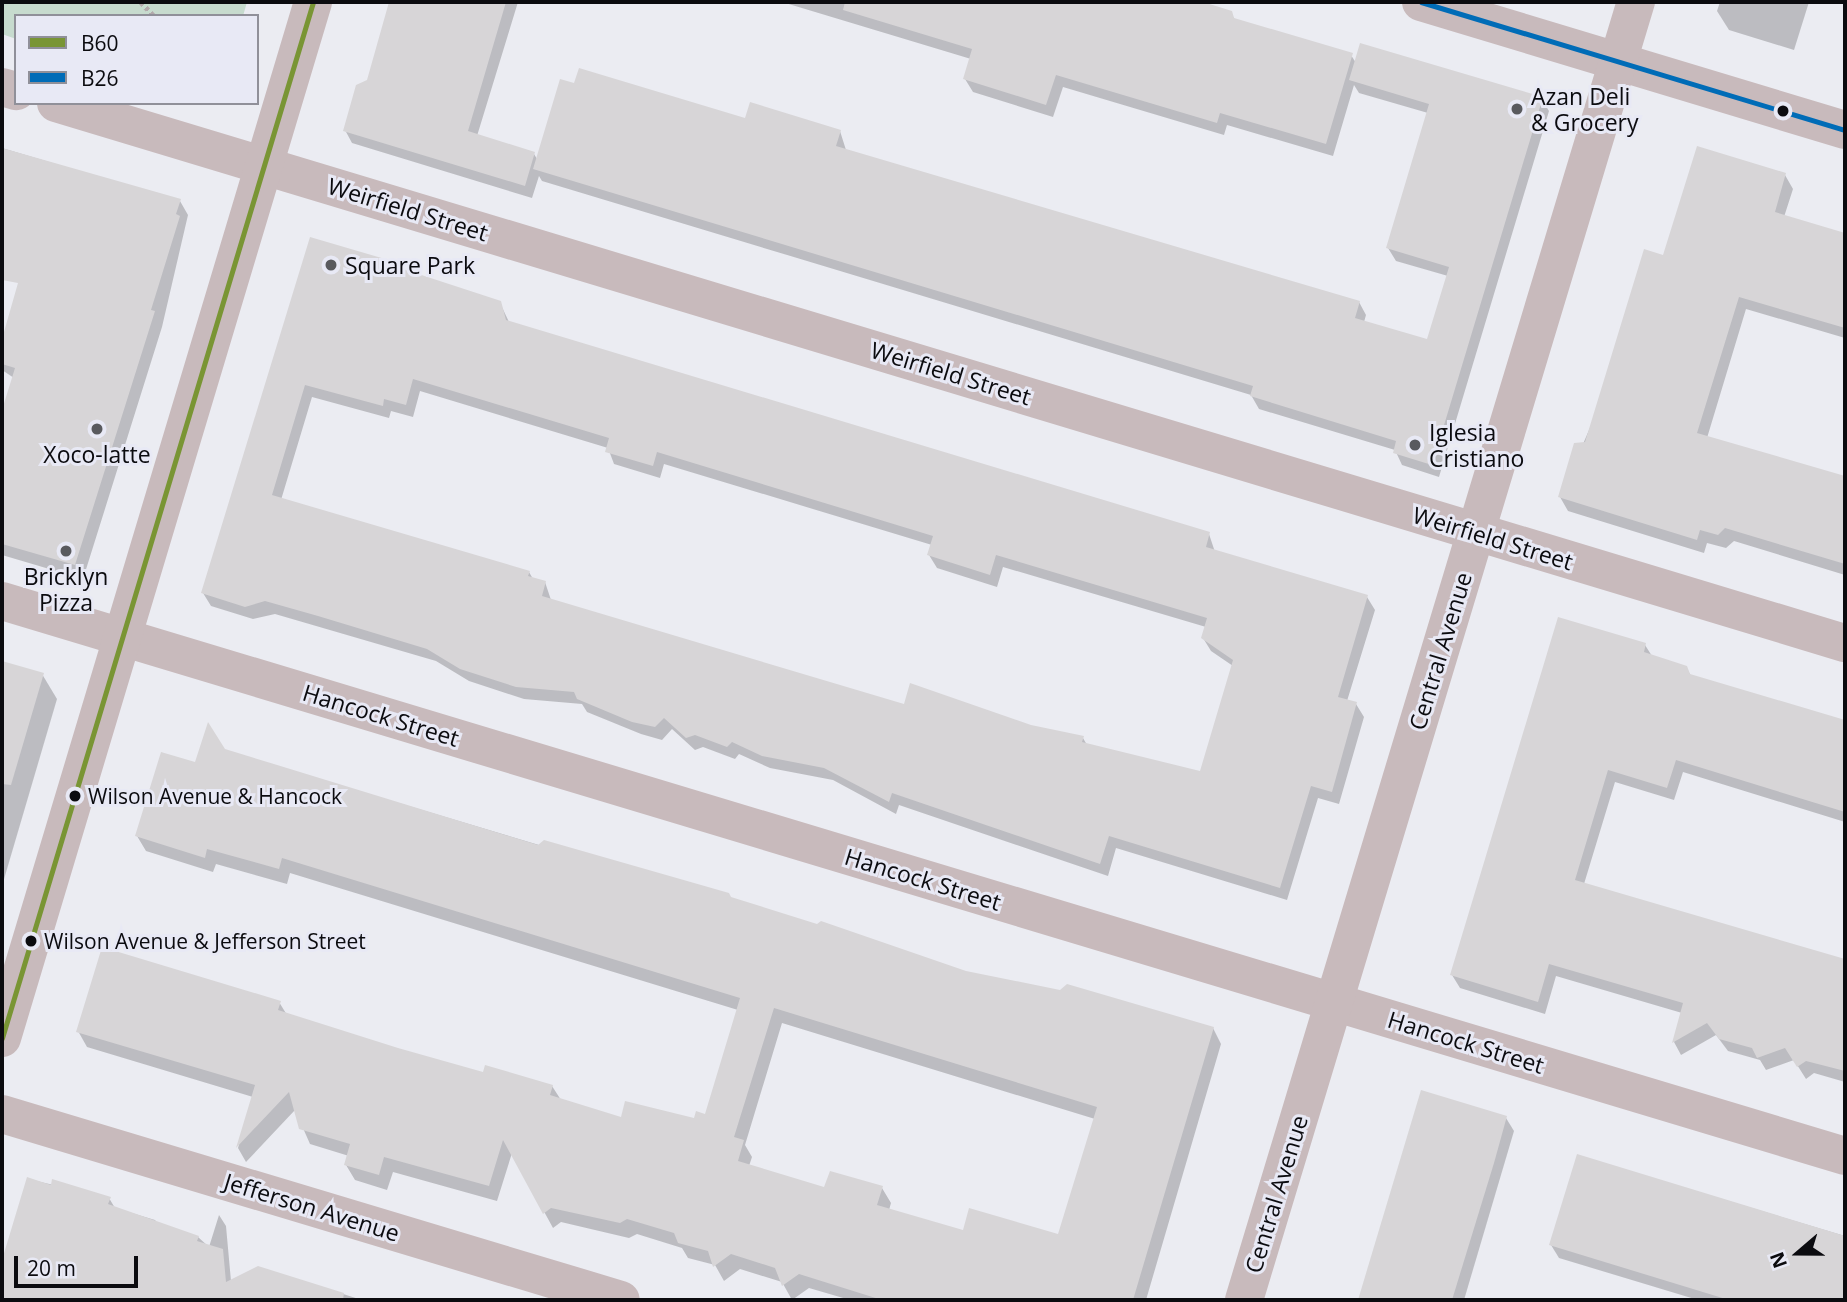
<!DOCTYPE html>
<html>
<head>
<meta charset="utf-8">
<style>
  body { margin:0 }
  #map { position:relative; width:1847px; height:1302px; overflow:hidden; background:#ebecf2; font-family:"Open Sans",sans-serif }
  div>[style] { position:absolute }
  .green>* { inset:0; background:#c7dbce }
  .shadow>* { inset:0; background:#0003 }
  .building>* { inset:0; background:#d7d5d7 }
  .path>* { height:4.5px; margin-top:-2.25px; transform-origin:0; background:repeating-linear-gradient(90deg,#b2a9ab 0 3.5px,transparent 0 7px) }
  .minor>* { height:38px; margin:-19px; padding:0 19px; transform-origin:19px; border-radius:19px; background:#c8babc }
  .bus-1>* { height:5px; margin:-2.5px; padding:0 2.5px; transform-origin:2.5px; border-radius:2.5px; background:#799534 }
  .bus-2>* { height:5px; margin:-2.5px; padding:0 2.5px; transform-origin:2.5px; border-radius:2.5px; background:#006cb7 }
  .dots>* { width:19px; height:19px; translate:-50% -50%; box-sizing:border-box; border:4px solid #e8e9f5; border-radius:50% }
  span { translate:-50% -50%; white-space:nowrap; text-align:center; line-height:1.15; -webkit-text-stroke:6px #e8e9f5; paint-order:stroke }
  .bus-label { font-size:21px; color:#0b0b0f }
  .left { translate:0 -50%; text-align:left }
  .poi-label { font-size:23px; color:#0b0b0f }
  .street-label { font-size:23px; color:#0b0b0f }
  .frame { position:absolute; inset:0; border:4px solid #0b0b0f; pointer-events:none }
  .legend { position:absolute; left:14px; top:14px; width:245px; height:91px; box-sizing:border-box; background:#e8e9f5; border:2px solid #909099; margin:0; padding:9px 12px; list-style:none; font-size:21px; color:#0b0b0f }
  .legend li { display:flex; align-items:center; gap:14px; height:35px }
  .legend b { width:35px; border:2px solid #909099 }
  .north { position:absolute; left:1763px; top:1218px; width:70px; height:70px; -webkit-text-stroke:5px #e8e9f5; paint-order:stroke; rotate:250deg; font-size:19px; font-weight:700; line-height:28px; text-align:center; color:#0b0b0f }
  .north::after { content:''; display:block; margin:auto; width:24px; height:32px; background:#0b0b0f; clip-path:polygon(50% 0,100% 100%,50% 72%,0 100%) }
  .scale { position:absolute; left:14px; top:1256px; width:124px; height:32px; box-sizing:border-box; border:4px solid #0b0b0f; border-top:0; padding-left:9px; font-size:21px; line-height:24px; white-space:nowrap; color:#0b0b0f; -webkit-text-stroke:5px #e8e9f5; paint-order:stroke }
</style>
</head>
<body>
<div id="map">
  <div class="green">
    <div style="clip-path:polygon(2px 2px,247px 2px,243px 16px,16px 16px,16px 39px,2px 34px)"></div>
  </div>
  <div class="shadow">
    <div style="clip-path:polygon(392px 2px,518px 2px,477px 136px,534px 154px,537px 159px,746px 120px,840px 131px,846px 150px,1359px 302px,1366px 315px,1364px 322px,1428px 341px,1448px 276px,1396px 261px,1388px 248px,1428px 113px,1359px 93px,1354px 85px,1333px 156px,1227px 125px,1224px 135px,1063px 87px,1053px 117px,973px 92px,965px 79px,971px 59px,782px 2px,1197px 2px,1231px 13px,1235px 20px,1351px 55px,1356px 63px,1541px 98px,1549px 111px,1439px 477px,1402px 465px,1395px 450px,1259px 409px,1251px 395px,542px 181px,539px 176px,532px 198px,352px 143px,345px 130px,368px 81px)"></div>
    <div style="clip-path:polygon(1720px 2px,1809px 2px,1794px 50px,1729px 30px,1717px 11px)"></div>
    <div style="clip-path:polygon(2px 148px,180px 201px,188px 215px,162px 327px,83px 579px,2px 555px,2px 416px,14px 378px,2px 370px,2px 344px,21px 281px,2px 275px)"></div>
    <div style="clip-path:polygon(1785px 175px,1793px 189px,1784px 217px,1845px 234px,1845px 338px,1746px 309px,1707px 438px,1845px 479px,1845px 575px,1734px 541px,1726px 548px,1707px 543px,1704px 553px,1568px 511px,1560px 497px,1664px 257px)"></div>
    <div style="clip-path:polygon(evenodd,311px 239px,401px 265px,404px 272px,500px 303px,509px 322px,1209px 534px,1215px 552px,1367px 597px,1375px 610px,1347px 701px,1356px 704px,1364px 717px,1339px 804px,1318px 798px,1287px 900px,1116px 848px,1108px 876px,899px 805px,896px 814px,833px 780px,770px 768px,739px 754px,735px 759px,703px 747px,695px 750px,672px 729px,662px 740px,641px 734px,587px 712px,582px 704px,524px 699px,469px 681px,436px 661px,275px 614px,253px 619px,211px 606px,203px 593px,311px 239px,420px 391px,608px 448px,614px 464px,660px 478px,664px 464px,932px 545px,929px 555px,937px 568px,997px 587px,1003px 567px,1206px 627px,1203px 638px,1211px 651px,1233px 666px,1201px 773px,1087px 745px,1083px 738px,905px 706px,551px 600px,545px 582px,533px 579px,529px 572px,281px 500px,312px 397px,389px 418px,391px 411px,413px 417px,420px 391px)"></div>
    <div style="clip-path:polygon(1645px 645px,1652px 656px,1686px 667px,1691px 676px,1845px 723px,1845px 822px,1683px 772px,1674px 800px,1615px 782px,1584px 884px,1845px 960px,1845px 1082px,1814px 1073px,1806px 1079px,1794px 1060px,1766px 1070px,1760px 1060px,1728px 1051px,1716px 1035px,1681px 1055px,1674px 1042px,1682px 1013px,1556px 976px,1545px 1014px,1460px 988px,1452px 975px)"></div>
    <div style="clip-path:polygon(2px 662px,42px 674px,57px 699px,2px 886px)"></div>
    <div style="clip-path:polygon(evenodd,224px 751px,965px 972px,1213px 1028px,1221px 1044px,1146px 1300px,850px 1300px,809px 1288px,792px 1300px,782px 1282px,740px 1269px,724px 1281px,715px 1265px,688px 1258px,682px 1248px,637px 1234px,629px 1238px,561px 1222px,553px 1228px,512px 1153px,497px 1201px,393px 1172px,387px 1190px,355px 1180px,346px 1165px,349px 1156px,310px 1144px,295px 1110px,246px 1162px,238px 1148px,253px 1097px,87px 1047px,78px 1031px,279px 1002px,287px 1015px,484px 1075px,552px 1086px,561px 1100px,622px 1119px,695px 1120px,706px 1116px,738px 1010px,290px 873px,287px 884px,216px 864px,213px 872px,146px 851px,137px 836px,196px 764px,224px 751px,782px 1023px,1095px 1119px,1059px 1236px,964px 1232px,889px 1210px,891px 1203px,882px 1188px,826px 1189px,749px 1166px,752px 1157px,745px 1145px,782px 1023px)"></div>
    <div style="clip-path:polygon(1422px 1092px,1506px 1118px,1514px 1131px,1464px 1300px,1360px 1300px)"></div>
    <div style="clip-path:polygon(1578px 1156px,1845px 1236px,1845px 1300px,1698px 1300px,1559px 1258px,1551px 1245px)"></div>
    <div style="clip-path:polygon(28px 1179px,109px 1198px,115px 1208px,155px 1220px,159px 1226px,198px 1237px,209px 1247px,219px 1215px,226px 1226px,231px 1281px,258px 1267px,362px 1300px,193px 1300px,195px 1291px,143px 1275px,135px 1300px,2px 1300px,2px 1267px)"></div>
  </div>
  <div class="building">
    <div style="clip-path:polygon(389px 2px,506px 2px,468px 131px,535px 152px,525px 186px,343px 131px,356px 85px,367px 80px)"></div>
    <div style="clip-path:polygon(845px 2px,1203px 2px,1232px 11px,1234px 18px,1353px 53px,1326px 144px,1220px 113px,1217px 123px,1056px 75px,1046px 105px,963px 79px,972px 49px,843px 10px)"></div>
    <div style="clip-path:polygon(1360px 43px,1543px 97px,1432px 465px,1393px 453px,1396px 441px,1250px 396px,1253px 386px,533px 169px,560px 79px,574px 83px,579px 68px,745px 118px,750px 102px,841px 130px,836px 146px,1360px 301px,1355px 318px,1427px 339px,1449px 267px,1386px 248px,1429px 104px,1349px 80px)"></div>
    <div style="clip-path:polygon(1697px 146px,1786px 173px,1775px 212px,1845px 233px,1845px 328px,1739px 297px,1697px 433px,1845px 476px,1845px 564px,1725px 528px,1718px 535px,1700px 530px,1697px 540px,1558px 497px,1574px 443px,1585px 442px,1644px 249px,1663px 255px)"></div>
    <div style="clip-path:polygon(2px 148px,181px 199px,176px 214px,180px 216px,151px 310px,155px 311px,75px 565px,2px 544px,2px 410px,15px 368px,2px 364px,2px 339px,18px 283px,2px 280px)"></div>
    <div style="clip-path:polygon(evenodd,310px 237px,402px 264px,400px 268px,501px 301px,506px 320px,1210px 532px,1206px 547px,1368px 595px,1338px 697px,1357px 702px,1332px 792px,1311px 786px,1280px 888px,1109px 836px,1100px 864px,892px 793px,889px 802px,824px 768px,762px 756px,732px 742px,727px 747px,695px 735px,686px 738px,664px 718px,655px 727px,632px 722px,577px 699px,574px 692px,516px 687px,460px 669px,427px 649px,318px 616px,265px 601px,245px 607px,201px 593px,310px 237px,413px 379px,609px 438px,605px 452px,653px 466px,657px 452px,933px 536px,927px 555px,990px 575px,996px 555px,1207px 618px,1201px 638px,1233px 660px,1200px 771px,1082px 742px,1084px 736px,1031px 725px,910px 683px,904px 704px,542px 596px,546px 581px,528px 576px,530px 571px,272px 495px,305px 385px,383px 406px,384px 399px,406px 405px,413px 379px)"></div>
    <div style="clip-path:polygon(1558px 617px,1646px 643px,1644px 652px,1687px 666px,1690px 674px,1845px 720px,1845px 812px,1676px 760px,1667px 788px,1608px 770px,1575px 880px,1845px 959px,1845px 1071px,1806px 1061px,1797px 1067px,1785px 1048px,1757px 1058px,1752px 1048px,1719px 1039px,1707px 1023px,1672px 1043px,1683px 1003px,1549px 964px,1538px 1002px,1450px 975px)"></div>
    <div style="clip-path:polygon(2px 661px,44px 673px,11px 785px,2px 784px)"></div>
    <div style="clip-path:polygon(evenodd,208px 722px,225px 749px,538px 845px,544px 840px,729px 893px,731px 897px,817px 924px,821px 921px,966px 971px,1060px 990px,1067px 984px,1214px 1027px,1133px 1300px,882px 1300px,799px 1274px,782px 1286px,775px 1268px,731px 1254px,713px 1267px,708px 1251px,678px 1243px,674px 1233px,627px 1219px,620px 1223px,551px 1208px,543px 1214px,503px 1140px,489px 1186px,384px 1157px,379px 1175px,344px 1165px,350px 1144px,299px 1129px,289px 1092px,236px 1148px,255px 1085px,76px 1032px,102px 947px,281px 1001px,278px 1010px,398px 1048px,483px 1072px,485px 1065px,553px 1085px,550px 1095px,621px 1117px,625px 1101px,694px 1118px,696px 1111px,705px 1114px,740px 998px,282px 858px,279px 869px,207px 849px,205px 858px,135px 836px,161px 752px,195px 762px,208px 722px,774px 1008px,1097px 1107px,1058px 1234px,969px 1208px,963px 1230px,877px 1205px,883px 1186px,830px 1171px,824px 1187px,738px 1161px,744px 1140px,734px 1137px,774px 1008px)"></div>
    <div style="clip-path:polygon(1421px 1090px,1507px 1116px,1494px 1163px,1452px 1300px,1358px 1300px)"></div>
    <div style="clip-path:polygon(1577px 1154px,1845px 1236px,1845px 1300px,1729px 1300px,1549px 1245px)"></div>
    <div style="clip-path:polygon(27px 1177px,51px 1185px,52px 1179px,111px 1197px,108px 1204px,199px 1236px,197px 1241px,223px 1249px,226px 1282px,258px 1266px,344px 1293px,343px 1300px,2px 1300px,2px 1260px)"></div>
  </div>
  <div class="path">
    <div style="left:141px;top:2px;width:19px;rotate:47deg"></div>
  </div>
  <div class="minor">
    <div style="left:1421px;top:2px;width:443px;rotate:16.8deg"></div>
    <div style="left:2px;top:87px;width:15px;rotate:16deg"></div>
    <div style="left:56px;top:103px;width:1869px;rotate:16.8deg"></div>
    <div style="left:2px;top:601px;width:1925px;rotate:16.76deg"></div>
    <div style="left:2px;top:1038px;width:1082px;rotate:-73.29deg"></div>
    <div style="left:2px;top:1114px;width:646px;rotate:16.72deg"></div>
    <div style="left:1244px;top:1300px;width:1356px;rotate:-73.2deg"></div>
  </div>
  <div class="bus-1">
    <div style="left:2px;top:1038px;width:1082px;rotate:-73.29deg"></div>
  </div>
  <div class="bus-2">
    <div style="left:1421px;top:2px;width:443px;rotate:16.8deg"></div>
  </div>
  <div class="dots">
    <div style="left:1517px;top:109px;background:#595a5e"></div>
    <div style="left:1783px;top:111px;background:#0b0b0f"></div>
    <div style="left:331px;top:265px;background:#595a5e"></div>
    <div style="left:97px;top:429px;background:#595a5e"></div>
    <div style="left:1415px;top:445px;background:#595a5e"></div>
    <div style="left:66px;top:551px;background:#595a5e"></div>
    <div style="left:75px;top:796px;background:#0b0b0f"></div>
    <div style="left:31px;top:941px;background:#0b0b0f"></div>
  </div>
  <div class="bus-label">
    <span class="left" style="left:88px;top:796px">Wilson Avenue &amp; Hancock</span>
    <span class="left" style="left:44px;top:941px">Wilson Avenue &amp; Jefferson Street</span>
  </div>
  <div class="poi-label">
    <span class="left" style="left:1531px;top:109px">Azan Deli<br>&amp; Grocery</span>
    <span class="left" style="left:345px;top:265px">Square Park</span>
    <span class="left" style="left:1429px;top:445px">Iglesia<br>Cristiano</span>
    <span style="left:97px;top:454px">Xoco-latte</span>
    <span style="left:66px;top:589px">Bricklyn<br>Pizza</span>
  </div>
  <div class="street-label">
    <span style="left:408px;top:209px;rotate:17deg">Weirfield Street</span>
    <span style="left:951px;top:373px;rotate:17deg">Weirfield Street</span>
    <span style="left:1493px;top:538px;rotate:17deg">Weirfield Street</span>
    <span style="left:1440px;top:651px;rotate:-73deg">Central Avenue</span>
    <span style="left:381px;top:715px;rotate:17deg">Hancock Street</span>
    <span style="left:923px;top:879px;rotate:17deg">Hancock Street</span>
    <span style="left:1466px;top:1042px;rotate:17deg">Hancock Street</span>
    <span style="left:1276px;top:1194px;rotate:-73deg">Central Avenue</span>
    <span style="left:312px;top:1207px;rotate:17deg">Jefferson Avenue</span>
  </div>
  <div class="frame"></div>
  <ul class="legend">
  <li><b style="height:9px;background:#799534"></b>B60</li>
  <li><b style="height:9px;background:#006cb7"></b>B26</li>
  </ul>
  <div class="north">N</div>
  <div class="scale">20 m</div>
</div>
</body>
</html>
